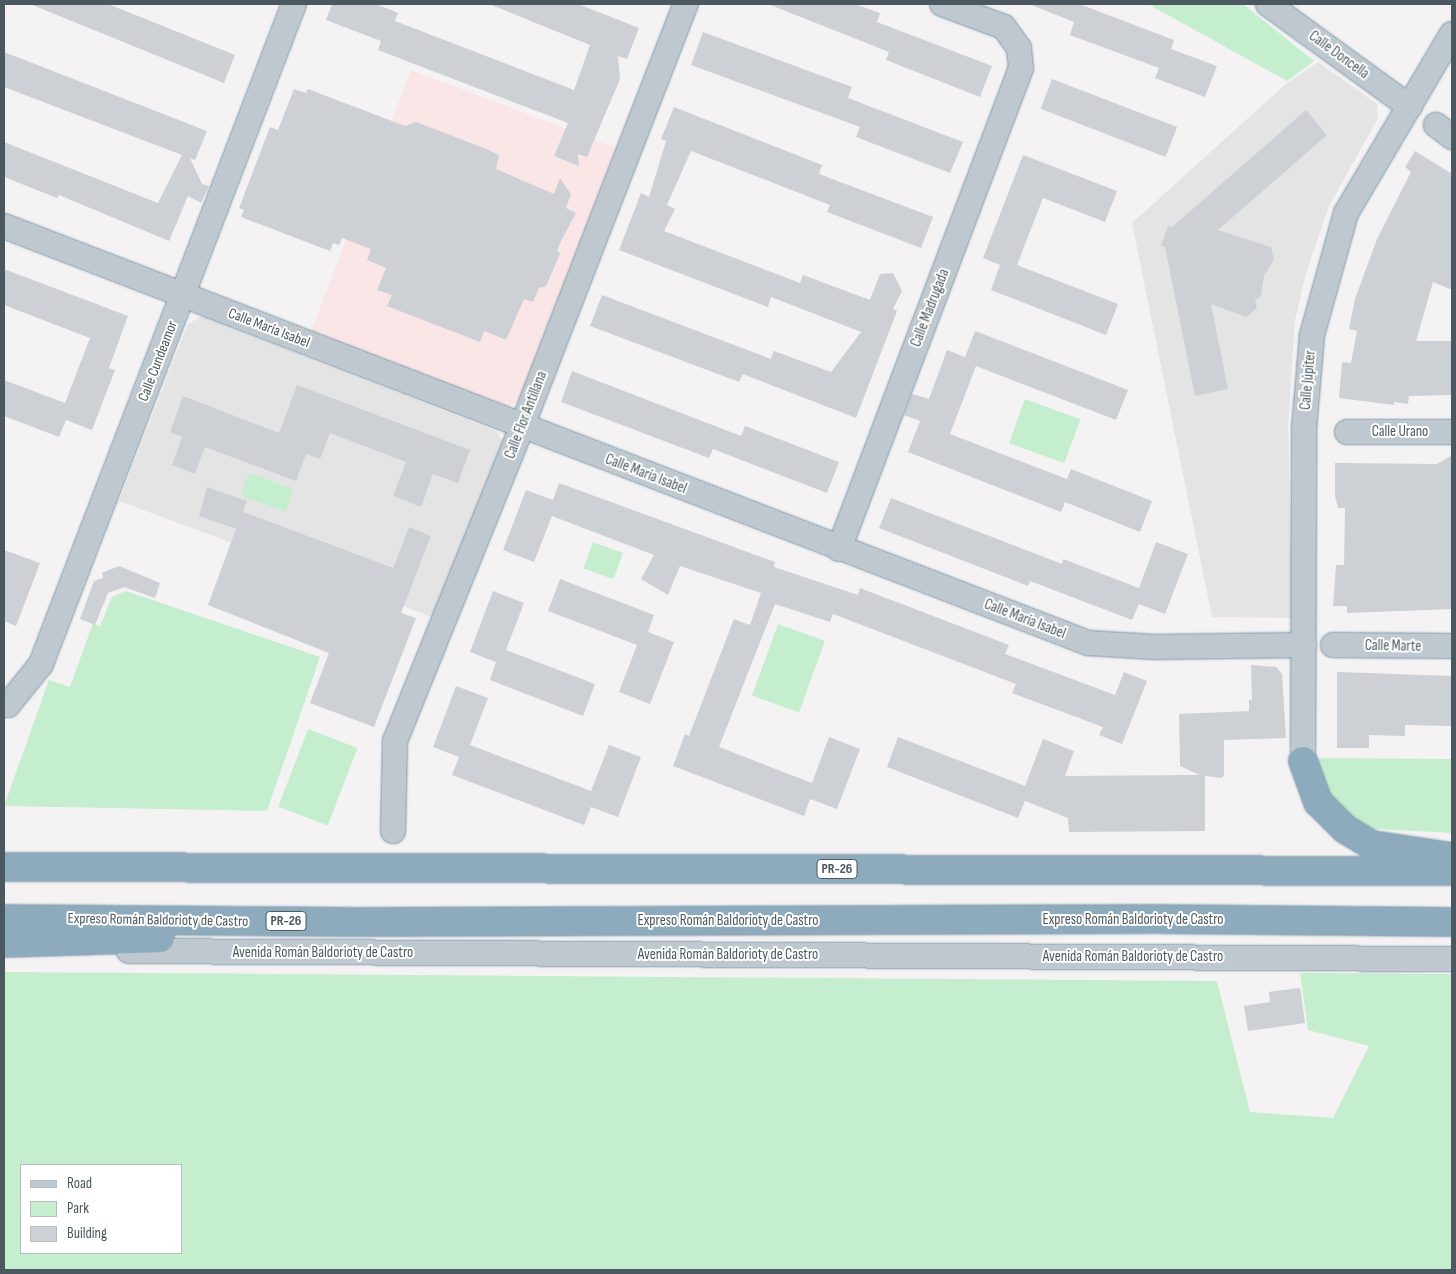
<!DOCTYPE html>
<html>
<head>
<meta charset="utf-8">
<style>
  body { margin:0 }
  #map { position:relative; width:1456px; height:1274px; overflow:hidden; background:#f4f2f3; font-family:"Sofia Sans Condensed",sans-serif }
  div>[style] { position:absolute }
  .education>* { inset:0; background:#e5e4e4 }
  .medical>* { inset:0; background:#fae6e7 }
  .green>* { inset:0; background:#c5eecf; transform-origin:0 0 }
  .building>* { inset:0; background:#cdd0d4; transform-origin:0 0 }
  .roads { filter:drop-shadow(0 0 1px #7996a9) drop-shadow(0 0 1px #7996a9) }
  .minor>* { height:24px; margin:-12px; padding:0 12px; transform-origin:12px; border-radius:12px; background:#bfc8ce }
  .motorway>* { height:28px; margin:-14px; padding:0 14px; transform-origin:14px; border-radius:14px; background:#8eabbd }
  span { translate:-50% -50%; white-space:nowrap; text-align:center; line-height:1.15; -webkit-text-stroke:4px #fff; paint-order:stroke }
  .shield-label span { padding:1px 4px; background:#fff; border:1px solid; border-radius:4px; -webkit-text-stroke-width:0 }
  .shield-label { font-size:14px; color:#4b585f; font-weight:700 }
  .street-label { font-size:15px; color:#4b585f }
  .frame { position:absolute; inset:0; border:5px solid #4b585f; pointer-events:none }
  .legend { position:absolute; left:20px; top:1164px; width:162px; height:90px; box-sizing:border-box; background:#fff; border:1px solid #b7bcbf; margin:0; padding:6px 9px; list-style:none; font-size:15px; color:#4b585f }
  .legend li { display:flex; align-items:center; gap:10px; height:25px }
  .legend b { width:25px; border:1px solid #b7bcbf }
</style>
</head>
<body>
<div id="map">
  <div class="education">
    <div style="clip-path:polygon(1318px 62px,1377px 104px,1378px 118px,1329px 206px,1306px 273px,1295px 320px,1288px 426px,1293px 618px,1212px 617px,1132px 223px,1287px 83px)"></div>
    <div style="clip-path:polygon(202px 316px,496px 431px,505px 444px,435px 618px,119px 501px,188px 324px)"></div>
  </div>
  <div class="medical">
    <div style="clip-path:polygon(411px 70px,617px 148px,521px 398px,510px 406px,501px 406px,310px 334px)"></div>
  </div>
  <div class="green">
    <div style="clip-path:polygon(1148px 4px,1243px 4px,1314px 61px,1287px 81px)"></div>
    <div style="left:1025px;top:399px;width:59px;height:47px;rotate:20deg"></div>
    <div style="left:249px;top:473px;width:48px;height:24px;rotate:20deg"></div>
    <div style="left:593px;top:542px;width:32px;height:28px;rotate:20deg"></div>
    <div style="clip-path:polygon(126px 591px,320px 657px,267px 811px,4px 806px,49px 680px,70px 687px,93px 623px,100px 626px,112px 597px)"></div>
    <div style="left:778px;top:624px;width:50px;height:76px;rotate:20deg"></div>
    <div style="left:308px;top:729px;width:53px;height:83px;rotate:21deg"></div>
    <div style="clip-path:polygon(1315px 758px,1452px 759px,1452px 833px,1360px 828px,1333px 810px)"></div>
    <div style="clip-path:polygon(evenodd,4px 972px,1217px 981px,1250px 1112px,1333px 1118px,1369px 1046px,1308px 1030px,1300px 973px,1452px 974px,1452px 1270px,4px 1270px,4px 972px,21px 1165px,181px 1165px,181px 1253px,21px 1253px,21px 1165px)"></div>
  </div>
  <div class="building">
    <div style="clip-path:polygon(30px 4px,108px 4px,235px 55px,224px 83px)"></div>
    <div style="clip-path:polygon(332px 4px,376px 4px,398px 13px,395px 21px,574px 90px,590px 45px,489px 4px,578px 4px,639px 28px,627px 59px,618px 56px,620px 79px,587px 157px,578px 154px,579px 166px,554px 156px,568px 123px,378px 50px,381px 41px,326px 20px)"></div>
    <div style="clip-path:polygon(768px 4px,855px 4px,880px 13px,877px 22px,992px 66px,980px 97px,886px 60px,889px 52px)"></div>
    <div style="clip-path:polygon(1029px 4px,1079px 4px,1174px 40px,1171px 49px,1217px 66px,1205px 97px,1155px 78px,1159px 68px,1070px 35px,1074px 22px)"></div>
    <div style="clip-path:polygon(703px 32px,852px 87px,848px 98px,963px 142px,950px 173px,856px 137px,860px 127px,691px 65px)"></div>
    <div style="clip-path:polygon(4px 52px,207px 131px,195px 160px,190px 158px,202px 184px,209px 186px,201px 203px,188px 196px,169px 241px,59px 195px,57px 198px,4px 177px,4px 142px,158px 203px,182px 155px,4px 87px)"></div>
    <div style="left:1052px;top:79px;width:134px;height:32px;rotate:21deg"></div>
    <div style="clip-path:polygon(294px 89px,306px 93px,308px 89px,405px 126px,416px 122px,484px 148px,499px 155px,496px 169px,554px 194px,560px 178px,571px 194px,566px 208px,576px 213px,562px 239px,557px 250px,560px 254px,546px 286px,539px 288px,533px 302px,524px 299px,506px 340px,484px 331px,480px 342px,387px 306px,392px 295px,377px 290px,386px 268px,367px 260px,371px 249px,342px 238px,339px 245px,333px 243px,330px 251px,241px 217px,244px 210px,239px 208px,270px 127px,278px 130px)"></div>
    <div style="clip-path:polygon(674px 107px,822px 165px,819px 174px,933px 217px,921px 248px,827px 212px,830px 205px,691px 151px,667px 205px,675px 209px,664px 231px,800px 283px,803px 275px,870px 300px,880px 274px,893px 273px,902px 291px,893px 309px,897px 311px,856px 418px,743px 374px,739px 382px,590px 326px,602px 295px,771px 359px,774px 351px,831px 372px,861px 332px,771px 297px,768px 307px,619px 250px,641px 193px,649px 197px,666px 141px,661px 139px)"></div>
    <div style="clip-path:polygon(1306px 110px,1327px 135px,1218px 230px,1271px 247px,1274px 259px,1264px 276px,1261px 296px,1255px 300px,1257px 308px,1246px 317px,1211px 304px,1228px 389px,1195px 396px,1165px 247px,1161px 246px,1168px 226px,1172px 227px)"></div>
    <div style="clip-path:polygon(1415px 151px,1452px 174px,1452px 290px,1433px 282px,1416px 341px,1452px 341px,1452px 395px,1409px 396px,1408px 404px,1394px 402px,1394px 405px,1339px 398px,1342px 362px,1351px 363px,1357px 331px,1349px 329px,1355px 299px,1377px 239px,1411px 172px,1405px 167px)"></div>
    <div style="clip-path:polygon(1023px 155px,1117px 191px,1105px 222px,1043px 198px,1017px 265px,1118px 304px,1106px 335px,991px 290px,1000px 265px,983px 258px)"></div>
    <div style="clip-path:polygon(4px 269px,128px 316px,109px 368px,115px 370px,92px 430px,66px 420px,59px 437px,4px 416px,4px 380px,65px 403px,90px 338px,4px 305px)"></div>
    <div style="clip-path:polygon(975px 331px,1128px 390px,1116px 420px,976px 366px,950px 434px,1067px 479px,1071px 469px,1152px 501px,1140px 532px,1065px 502px,1061px 512px,908px 452px,920px 421px,904px 415px,912px 394px,929px 399px,947px 350px,965px 357px)"></div>
    <div style="clip-path:polygon(572px 371px,741px 436px,745px 426px,839px 462px,827px 493px,713px 449px,709px 458px,561px 402px)"></div>
    <div style="clip-path:polygon(297px 385px,470px 450px,458px 483px,433px 474px,421px 507px,393px 496px,406px 462px,330px 433px,320px 459px,306px 454px,296px 481px,205px 447px,195px 474px,172px 465px,182px 437px,170px 432px,183px 396px,279px 433px)"></div>
    <div style="clip-path:polygon(1452px 455px,1452px 609px,1347px 613px,1347px 606px,1333px 606px,1336px 565px,1344px 565px,1345px 508px,1338px 508px,1335px 496px,1335px 463px,1437px 464px)"></div>
    <div style="clip-path:polygon(559px 483px,775px 562px,774px 567px,858px 595px,860px 588px,1009px 645px,1005px 654px,1115px 695px,1124px 672px,1147px 681px,1122px 744px,1099px 735px,1103px 727px,1012px 693px,1016px 684px,833px 614px,830px 622px,775px 604px,719px 747px,812px 783px,829px 737px,860px 749px,837px 809px,810px 799px,804px 816px,673px 766px,685px 734px,689px 736px,734px 619px,750px 625px,761px 593px,680px 566px,668px 595px,641px 579px,654px 555px,552px 516px,534px 562px,503px 550px,526px 490px,553px 500px)"></div>
    <div style="clip-path:polygon(207px 487px,247px 501px,243px 512px,393px 568px,409px 527px,431px 536px,401px 613px,416px 618px,374px 727px,310px 703px,329px 653px,208px 605px,236px 529px,199px 516px)"></div>
    <div style="clip-path:polygon(891px 498px,1062px 564px,1063px 559px,1139px 588px,1156px 542px,1188px 554px,1165px 614px,1139px 604px,1132px 620px,1030px 581px,1028px 586px,879px 528px)"></div>
    <div style="clip-path:polygon(4px 550px,40px 563px,16px 626px,4px 621px)"></div>
    <div style="clip-path:polygon(119px 566px,160px 583px,155px 598px,124px 587px,108px 593px,95px 625px,80px 619px,94px 581px,103px 578px,102px 573px)"></div>
    <div style="clip-path:polygon(560px 579px,654px 615px,648px 632px,674px 642px,650px 704px,619px 692px,637px 645px,548px 611px)"></div>
    <div style="clip-path:polygon(493px 591px,524px 603px,506px 650px,595px 684px,583px 716px,490px 680px,496px 662px,470px 652px)"></div>
    <div style="clip-path:polygon(1251px 665px,1276px 667px,1282px 674px,1286px 738px,1224px 740px,1224px 775px,1222px 778px,1205px 776px,1205px 831px,1069px 832px,1068px 818px,1025px 801px,1018px 818px,887px 767px,898px 737px,1025px 786px,1043px 739px,1074px 751px,1065px 776px,1200px 775px,1180px 766px,1179px 714px,1249px 711px,1249px 700px,1252px 700px)"></div>
    <div style="clip-path:polygon(1337px 672px,1452px 676px,1452px 726px,1405px 725px,1405px 736px,1369px 735px,1369px 748px,1337px 748px)"></div>
    <div style="clip-path:polygon(456px 686px,488px 698px,470px 745px,591px 791px,609px 745px,641px 757px,618px 817px,591px 807px,584px 825px,452px 775px,459px 757px,433px 747px)"></div>
    <div style="clip-path:polygon(1300px 988px,1305px 1023px,1248px 1031px,1244px 1006px,1270px 1002px,1269px 992px)"></div>
  </div>
  <div class="roads">
    <div class="minor">
      <div style="left:1268px;top:4px;width:175px;rotate:36deg"></div>
      <div style="left:1436px;top:125px;width:20px;rotate:37deg"></div>
      <div style="left:4px;top:226px;width:1161px;rotate:21.04deg"></div>
      <div style="left:1088px;top:643px;width:67px;rotate:3.4deg"></div>
      <div style="left:1155px;top:647px;width:149px;rotate:-0.8deg"></div>
      <div style="left:1347px;top:432px;width:105px"></div>
      <div style="left:839px;top:549px;width:514px;rotate:-69.27deg"></div>
      <div style="left:1021px;top:68px;width:20px;rotate:-96deg"></div>
      <div style="left:1019px;top:48px;width:26px;rotate:-126deg"></div>
      <div style="left:1004px;top:27px;width:66px;rotate:-159.6deg"></div>
      <div style="left:1333px;top:645px;width:119px;rotate:0.5deg"></div>
      <div style="left:4px;top:705px;width:4px"></div>
      <div style="left:8px;top:705px;width:53px;rotate:-51.2deg"></div>
      <div style="left:41px;top:664px;width:707px;rotate:-69.03deg"></div>
      <div style="left:1303px;top:761px;width:332px;rotate:-89.8deg"></div>
      <div style="left:1304px;top:429px;width:94px;rotate:-85.1deg"></div>
      <div style="left:1312px;top:335px;width:127px;rotate:-74.4deg"></div>
      <div style="left:1346px;top:213px;width:208px;rotate:-59.4deg"></div>
      <div style="left:393px;top:831px;width:90px;rotate:-88.7deg"></div>
      <div style="left:395px;top:741px;width:340px;rotate:-68deg"></div>
      <div style="left:522px;top:426px;width:453px;rotate:-68.8deg"></div>
      <div style="left:129px;top:951px;width:1323px;rotate:0.35deg"></div>
    </div>
    <div class="motorway">
      <div style="left:1303px;top:761px;width:44px;rotate:69.9deg"></div>
      <div style="left:1318px;top:802px;width:38px;rotate:45deg"></div>
      <div style="left:1345px;top:829px;width:31px;rotate:31deg"></div>
      <div style="left:1372px;top:845px;width:81px;rotate:8.5deg"></div>
      <div style="left:4px;top:867px;width:1448px;rotate:0.16deg"></div>
      <div style="left:4px;top:919px;width:354px;rotate:0.5deg"></div>
      <div style="left:358px;top:922px;width:798px;rotate:-0.22deg"></div>
      <div style="left:1156px;top:919px;width:296px;rotate:0.6deg"></div>
      <div style="left:4px;top:943px;width:156px;rotate:-1.8deg"></div>
    </div>
  </div>
  <div class="shield-label">
    <span style="left:837px;top:869px">PR-26</span>
    <span style="left:286px;top:921px">PR-26</span>
  </div>
  <div class="street-label">
    <span style="left:1339px;top:55px;rotate:36deg">Calle Doncella</span>
    <span style="left:930px;top:308px;rotate:-69deg">Calle Madrugada</span>
    <span style="left:269px;top:328px;rotate:21deg">Calle María Isabel</span>
    <span style="left:158px;top:361px;rotate:-69deg">Calle Cundeamor</span>
    <span style="left:1308px;top:380px;rotate:-85deg">Calle Júpiter</span>
    <span style="left:526px;top:415px;rotate:-69deg">Calle Flor Antillana</span>
    <span style="left:1400px;top:432px">Calle Urano</span>
    <span style="left:646px;top:474px;rotate:21deg">Calle María Isabel</span>
    <span style="left:1025px;top:619px;rotate:21deg">Calle María Isabel</span>
    <span style="left:1393px;top:646px;rotate:1deg">Calle Marte</span>
    <span style="left:158px;top:920px;rotate:1deg">Expreso Román Baldorioty de Castro</span>
    <span style="left:1133px;top:920px">Expreso Román Baldorioty de Castro</span>
    <span style="left:728px;top:921px">Expreso Román Baldorioty de Castro</span>
    <span style="left:323px;top:953px">Avenida Román Baldorioty de Castro</span>
    <span style="left:728px;top:955px">Avenida Román Baldorioty de Castro</span>
    <span style="left:1133px;top:957px">Avenida Román Baldorioty de Castro</span>
  </div>
  <div class="frame"></div>
  <ul class="legend">
  <li><b style="height:6px;background:#bfc8ce"></b>Road</li>
  <li><b style="height:14px;background:#c5eecf"></b>Park</li>
  <li><b style="height:14px;background:#cdd0d4"></b>Building</li>
  </ul>
</div>
</body>
</html>
